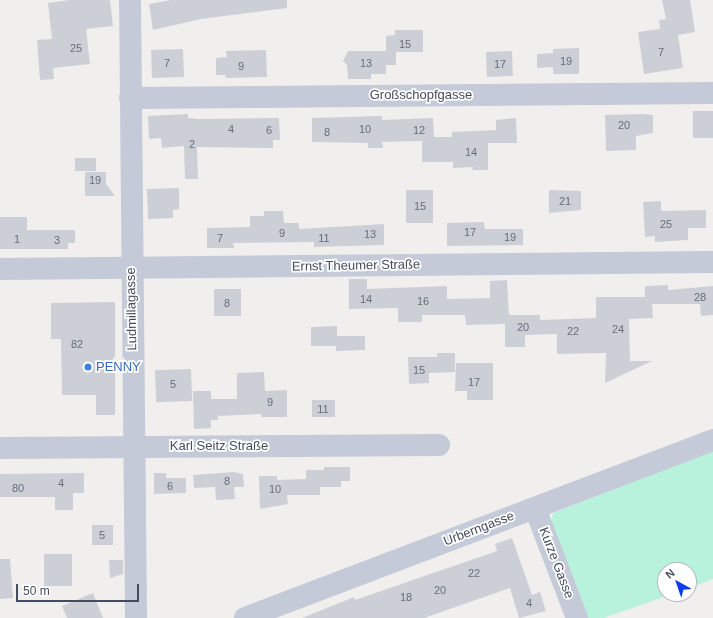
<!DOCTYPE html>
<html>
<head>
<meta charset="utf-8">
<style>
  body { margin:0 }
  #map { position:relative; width:713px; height:618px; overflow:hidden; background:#f1efee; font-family:Arial,sans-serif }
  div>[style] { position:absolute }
  .green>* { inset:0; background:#b9f2dc }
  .building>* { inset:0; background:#cdcfd6; transform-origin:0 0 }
  .minor>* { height:22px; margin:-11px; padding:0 11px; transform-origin:11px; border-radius:11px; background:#c4cad7 }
  .dots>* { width:11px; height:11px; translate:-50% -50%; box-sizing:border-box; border:2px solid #fff; border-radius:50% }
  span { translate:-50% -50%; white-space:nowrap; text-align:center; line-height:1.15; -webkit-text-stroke:3.5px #fff; paint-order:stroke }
  .number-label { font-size:11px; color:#676d7b }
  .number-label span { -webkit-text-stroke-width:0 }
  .street-label { font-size:13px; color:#454c5d }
  .shop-label { font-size:13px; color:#366cbe }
  .left { translate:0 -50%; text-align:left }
  .north { position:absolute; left:657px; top:562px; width:40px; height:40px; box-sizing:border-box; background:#fff; border:1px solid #b5b7be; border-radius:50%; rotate:320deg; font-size:11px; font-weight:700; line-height:16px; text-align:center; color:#454c5d }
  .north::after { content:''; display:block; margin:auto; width:14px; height:18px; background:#0b3cee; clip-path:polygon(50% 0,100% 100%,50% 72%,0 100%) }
  .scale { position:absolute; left:16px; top:584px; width:123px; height:18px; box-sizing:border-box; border:2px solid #454c5d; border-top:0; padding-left:5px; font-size:12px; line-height:14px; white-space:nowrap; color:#454c5d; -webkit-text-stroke:3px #fff; paint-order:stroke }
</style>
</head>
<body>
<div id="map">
  <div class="green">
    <div style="clip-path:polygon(713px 451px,713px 579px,689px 588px,689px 570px,665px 570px,665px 594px,672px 594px,604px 618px,588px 618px,551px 525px,553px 513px)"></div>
  </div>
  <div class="building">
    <div style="clip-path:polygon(70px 0,110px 0,113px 26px,86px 29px,90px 64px,53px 68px,54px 79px,40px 80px,37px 40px,52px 39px,48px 3px)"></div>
    <div style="clip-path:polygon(171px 0,287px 0,287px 8px,201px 19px,153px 30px,149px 4px)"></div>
    <div style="clip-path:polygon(662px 0,690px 0,695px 32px,678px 35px,683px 68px,644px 74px,638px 32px,660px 29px,659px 20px,666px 19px)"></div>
    <div style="clip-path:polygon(395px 30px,423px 30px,423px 52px,396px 52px,396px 65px,386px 65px,386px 74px,371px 74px,371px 79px,348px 79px,347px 65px,343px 61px,348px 51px,386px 51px,386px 36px,395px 35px)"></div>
    <div style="clip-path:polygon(579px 48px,579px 74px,553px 74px,553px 67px,537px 68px,537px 54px,553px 53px,553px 49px)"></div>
    <div style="left:183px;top:49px;width:28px;height:32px;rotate:88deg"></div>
    <div style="clip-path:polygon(266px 50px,267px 77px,226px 78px,226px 75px,216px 75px,216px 58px,227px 57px,226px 51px)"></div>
    <div style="left:512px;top:51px;width:25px;height:26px;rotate:88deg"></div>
    <div style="left:713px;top:111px;width:27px;height:20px;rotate:90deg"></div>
    <div style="clip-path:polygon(188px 114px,188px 118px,199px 119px,279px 118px,280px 140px,273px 140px,273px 148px,197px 147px,198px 179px,185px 179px,184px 146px,162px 148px,161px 138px,149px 139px,148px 116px)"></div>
    <div style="clip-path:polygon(642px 114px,653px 115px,653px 133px,636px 136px,636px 150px,606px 151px,605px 115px)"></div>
    <div style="clip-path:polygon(382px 116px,382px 120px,433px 118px,434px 137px,452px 137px,452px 132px,496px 130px,496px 120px,516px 118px,517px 143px,488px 143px,488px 170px,472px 170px,473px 167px,453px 168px,453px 162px,422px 162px,422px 141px,382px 142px,383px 148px,368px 148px,368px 143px,312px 142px,312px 118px)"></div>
    <div style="left:96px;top:158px;width:13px;height:21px;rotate:90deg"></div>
    <div style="clip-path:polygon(85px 172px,106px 172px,106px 184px,115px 196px,85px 196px)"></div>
    <div style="clip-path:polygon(179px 188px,179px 209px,173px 210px,173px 218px,148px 219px,147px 189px)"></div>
    <div style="left:406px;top:190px;width:27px;height:33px"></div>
    <div style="clip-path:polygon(549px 190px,581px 191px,581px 210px,549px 213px)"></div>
    <div style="clip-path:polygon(661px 201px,661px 211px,706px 210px,706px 228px,688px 228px,688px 240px,655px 242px,655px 236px,645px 237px,643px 202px)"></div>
    <div style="clip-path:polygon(264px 211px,283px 211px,284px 223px,299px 223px,299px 229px,384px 224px,384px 245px,314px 247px,314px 242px,233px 243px,234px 248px,207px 248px,207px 228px,250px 227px,250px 216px,264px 216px)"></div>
    <div style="clip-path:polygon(0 217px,27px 217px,27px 230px,75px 230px,75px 243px,68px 243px,68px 249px,0 249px)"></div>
    <div style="clip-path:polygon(484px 222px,485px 229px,523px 229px,523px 245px,447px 246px,447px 223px)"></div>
    <div style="clip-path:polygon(349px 279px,367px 279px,367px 289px,447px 286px,447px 299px,490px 298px,490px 281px,507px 280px,509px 315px,540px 315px,540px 320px,596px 318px,596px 297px,645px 297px,645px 286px,668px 285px,668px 290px,713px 286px,713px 315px,701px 316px,700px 304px,652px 304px,653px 318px,629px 319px,630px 361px,652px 361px,605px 383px,606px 353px,557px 354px,557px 334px,525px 335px,525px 347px,505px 347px,505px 324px,466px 325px,465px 315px,422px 315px,422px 322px,398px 322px,398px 308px,349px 309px)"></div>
    <div style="left:214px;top:289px;width:27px;height:27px"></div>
    <div style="clip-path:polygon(115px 302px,115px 415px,96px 415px,96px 395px,62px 395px,61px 339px,51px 339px,51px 303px)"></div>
    <div style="clip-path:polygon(337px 326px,337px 336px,365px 336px,365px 350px,336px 351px,336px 346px,311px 346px,311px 327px)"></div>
    <div style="clip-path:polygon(437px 353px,455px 353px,455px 372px,429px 373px,429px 383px,409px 384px,408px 357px,437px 357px)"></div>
    <div style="clip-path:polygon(456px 363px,493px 363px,493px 400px,467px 400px,467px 391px,455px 391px)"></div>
    <div style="left:191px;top:369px;width:32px;height:36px;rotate:88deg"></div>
    <div style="clip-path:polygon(264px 372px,265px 391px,287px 390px,287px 417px,261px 417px,261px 414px,218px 416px,218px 420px,211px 420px,211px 428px,194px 429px,193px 391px,211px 391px,211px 399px,237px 399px,237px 373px)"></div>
    <div style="left:335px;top:400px;width:17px;height:23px;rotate:90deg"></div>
    <div style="clip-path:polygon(324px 467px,350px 467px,350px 481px,341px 481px,341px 487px,320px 487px,320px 495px,287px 495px,288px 504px,260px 509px,259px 476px,277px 476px,277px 480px,306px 479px,306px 470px,324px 470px)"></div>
    <div style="clip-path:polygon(234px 472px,243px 474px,244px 487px,234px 487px,235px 499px,216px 500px,215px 487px,194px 488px,193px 475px)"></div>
    <div style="clip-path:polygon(84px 473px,84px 493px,73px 493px,73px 510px,55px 510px,55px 497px,0 497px,0 474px)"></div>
    <div style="clip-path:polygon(154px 473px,166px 473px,166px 478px,186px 478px,186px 493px,154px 494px)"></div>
    <div style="left:92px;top:525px;width:21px;height:20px"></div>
    <div style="clip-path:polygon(512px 538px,532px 595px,540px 592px,546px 611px,519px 618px,510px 588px,424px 618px,302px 618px,354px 597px,355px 600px,497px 551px,495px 544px)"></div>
    <div style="left:44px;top:554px;width:28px;height:32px"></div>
    <div style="clip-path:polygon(0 559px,10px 559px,13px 598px,0 599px)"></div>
    <div style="clip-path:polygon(109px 560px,123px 560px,123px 574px,110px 578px)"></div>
    <div style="clip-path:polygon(93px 593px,103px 618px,67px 618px,62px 606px)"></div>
  </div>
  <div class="minor">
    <div style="left:130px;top:0;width:618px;rotate:89.44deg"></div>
    <div style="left:130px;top:98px;width:583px;rotate:-0.49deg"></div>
    <div style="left:0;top:269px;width:713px;rotate:-0.56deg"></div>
    <div style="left:0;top:448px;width:439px;rotate:-0.4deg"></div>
    <div style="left:535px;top:508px;width:118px;rotate:69.1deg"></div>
    <div style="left:245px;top:618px;width:501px;rotate:-20.82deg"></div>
  </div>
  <div class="dots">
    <div style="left:88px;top:367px;background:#3f7fe0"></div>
  </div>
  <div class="number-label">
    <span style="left:405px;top:44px">15</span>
    <span style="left:76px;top:48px">25</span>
    <span style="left:661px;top:52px">7</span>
    <span style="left:566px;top:61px">19</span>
    <span style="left:167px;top:63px">7</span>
    <span style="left:366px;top:63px">13</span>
    <span style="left:500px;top:64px">17</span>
    <span style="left:241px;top:66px">9</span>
    <span style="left:624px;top:125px">20</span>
    <span style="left:231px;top:129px">4</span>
    <span style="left:365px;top:129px">10</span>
    <span style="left:269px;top:130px">6</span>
    <span style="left:419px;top:130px">12</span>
    <span style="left:327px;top:132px">8</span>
    <span style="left:192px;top:144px">2</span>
    <span style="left:471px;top:152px">14</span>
    <span style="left:95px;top:180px">19</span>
    <span style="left:565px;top:201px">21</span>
    <span style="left:420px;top:206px">15</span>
    <span style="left:666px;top:224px">25</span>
    <span style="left:470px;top:232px">17</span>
    <span style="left:282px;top:233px">9</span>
    <span style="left:370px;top:234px">13</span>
    <span style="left:510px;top:237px">19</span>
    <span style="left:220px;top:238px">7</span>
    <span style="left:324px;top:238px">11</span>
    <span style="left:17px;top:239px">1</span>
    <span style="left:57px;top:240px">3</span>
    <span style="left:700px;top:297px">28</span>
    <span style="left:366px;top:299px">14</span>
    <span style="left:423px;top:301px">16</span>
    <span style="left:227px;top:303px">8</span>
    <span style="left:523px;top:327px">20</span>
    <span style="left:618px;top:329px">24</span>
    <span style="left:573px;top:331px">22</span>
    <span style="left:77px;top:344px">82</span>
    <span style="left:419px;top:370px">15</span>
    <span style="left:474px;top:382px">17</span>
    <span style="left:173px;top:384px">5</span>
    <span style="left:270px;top:402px">9</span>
    <span style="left:323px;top:409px">11</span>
    <span style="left:227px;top:481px">8</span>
    <span style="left:61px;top:483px">4</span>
    <span style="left:170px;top:486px">6</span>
    <span style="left:18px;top:488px">80</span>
    <span style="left:275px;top:489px">10</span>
    <span style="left:102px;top:535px">5</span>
    <span style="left:474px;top:573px">22</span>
    <span style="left:440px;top:590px">20</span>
    <span style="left:406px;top:597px">18</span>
    <span style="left:529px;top:603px">4</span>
  </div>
  <div class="street-label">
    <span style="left:421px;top:95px">Großschopfgasse</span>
    <span style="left:356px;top:266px;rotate:-1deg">Ernst Theumer Straße</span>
    <span style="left:132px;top:309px;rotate:-91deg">Ludmillagasse</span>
    <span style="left:219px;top:446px">Karl Seitz Straße</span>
    <span style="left:479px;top:529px;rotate:-21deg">Urberngasse</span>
    <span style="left:556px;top:563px;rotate:69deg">Kurze Gasse</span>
  </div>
  <div class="shop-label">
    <span class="left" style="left:96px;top:367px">PENNY</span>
  </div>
  <div class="north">N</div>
  <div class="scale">50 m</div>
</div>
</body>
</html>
